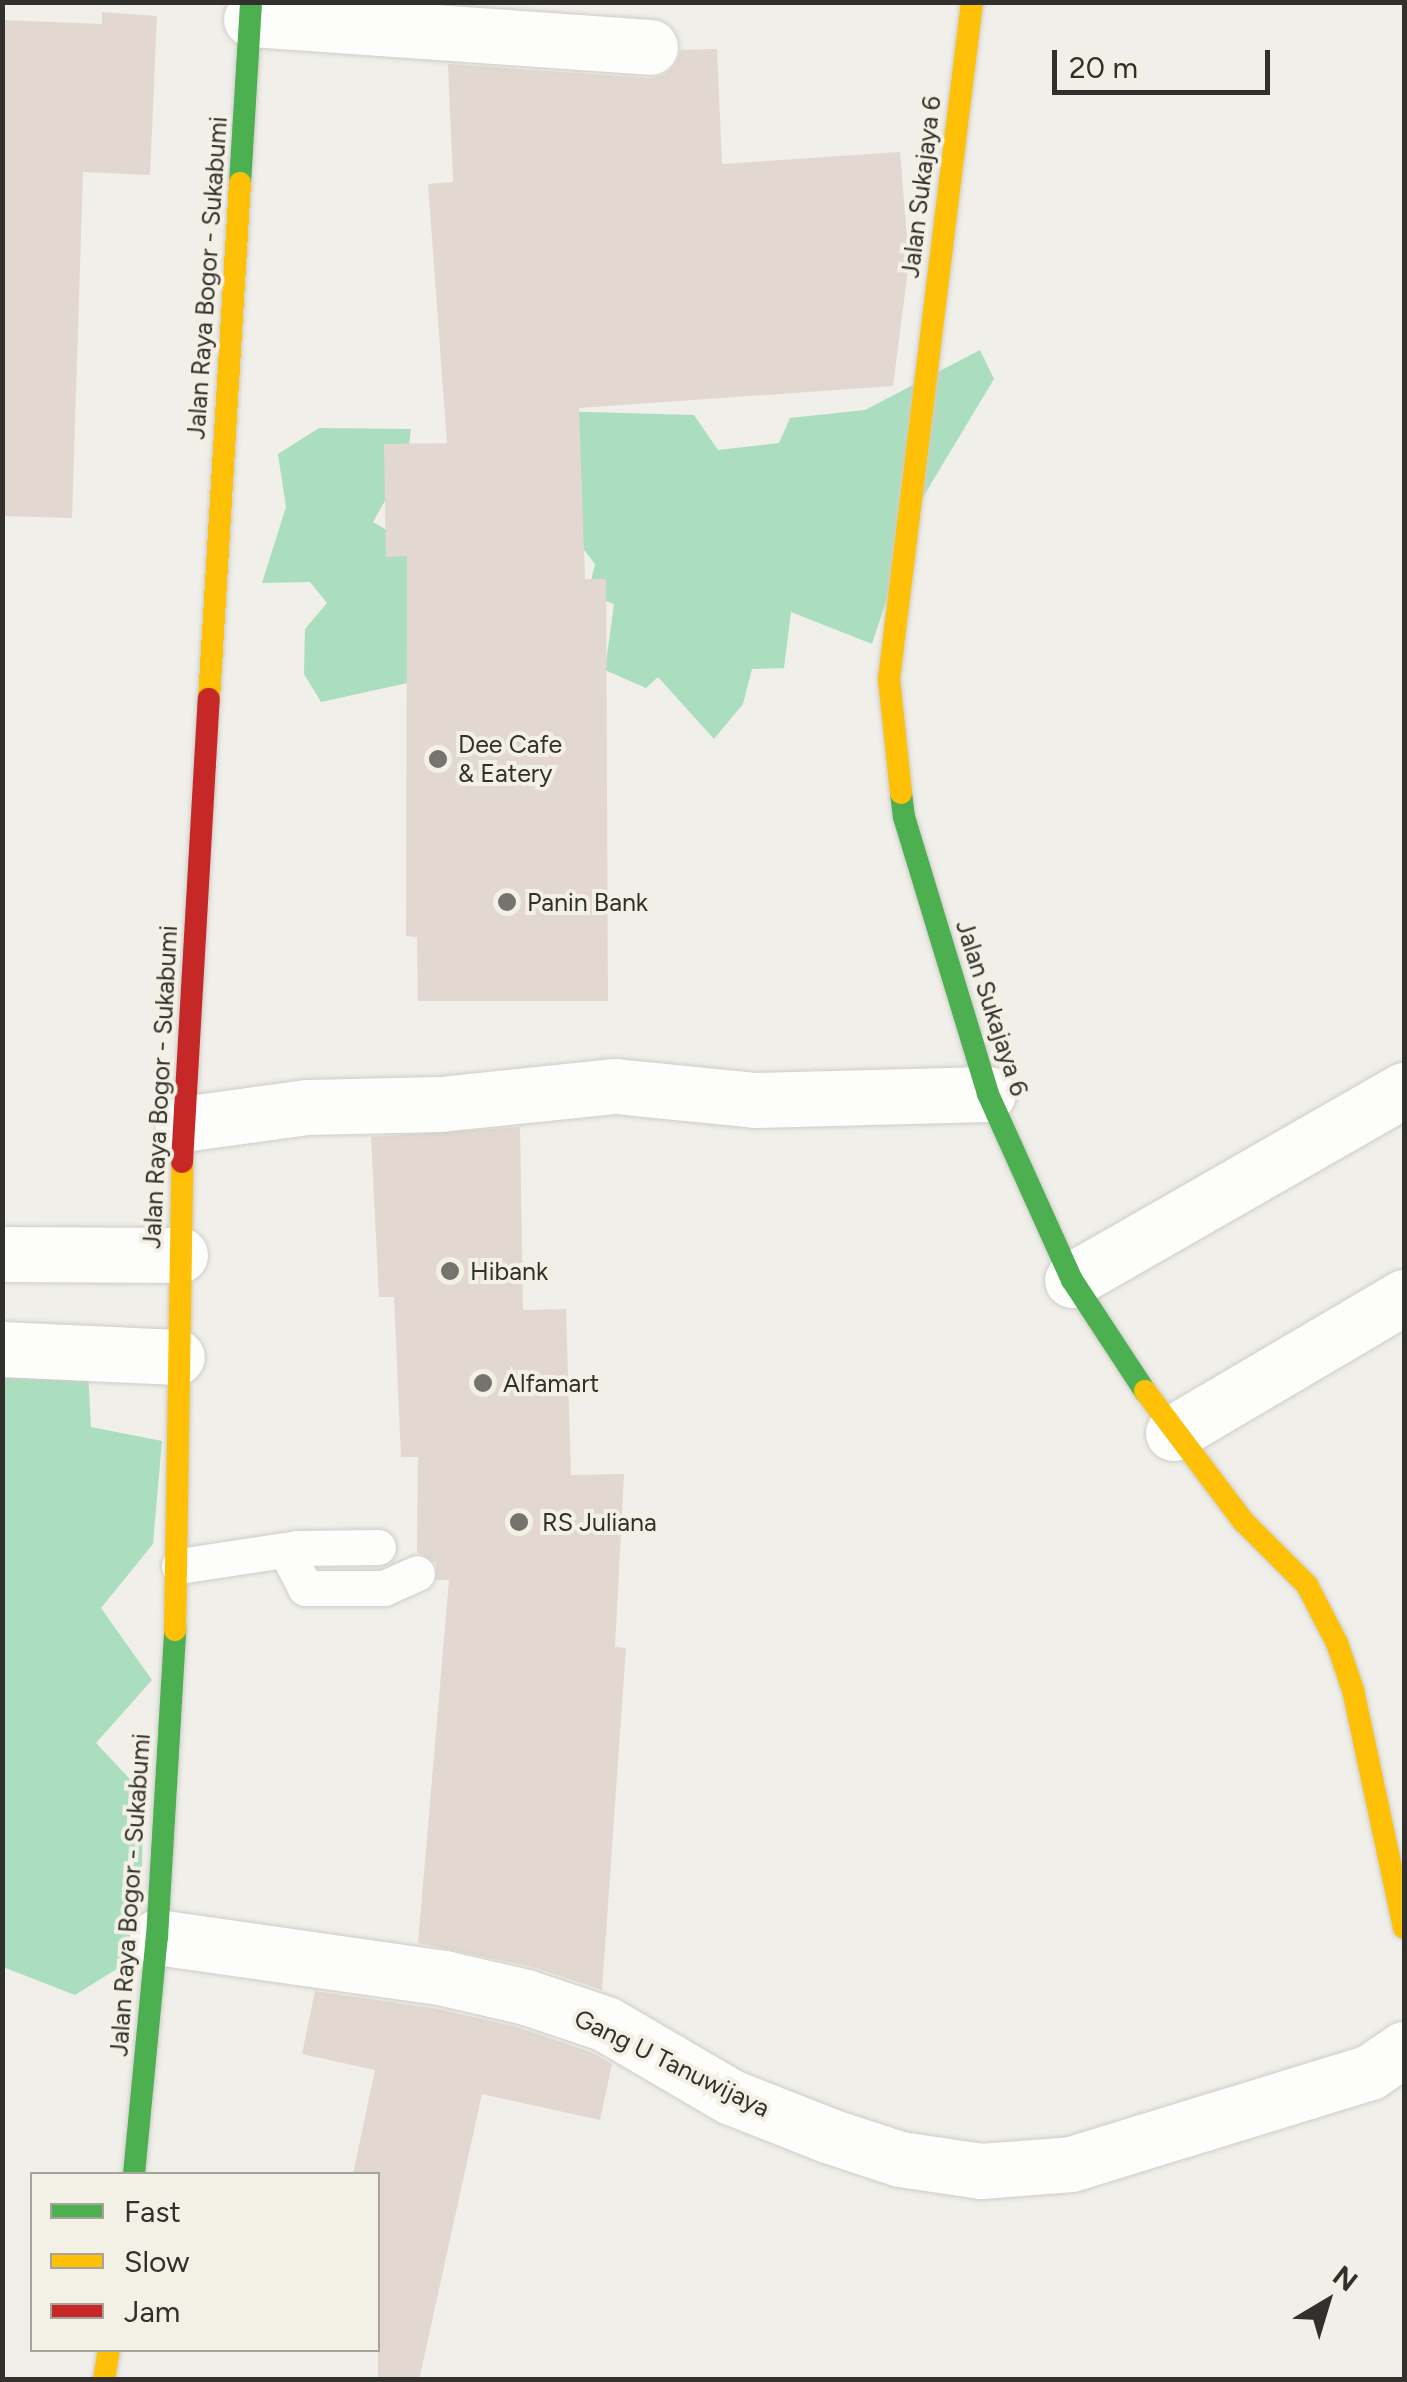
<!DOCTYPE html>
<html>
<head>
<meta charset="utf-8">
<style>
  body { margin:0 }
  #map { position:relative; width:1407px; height:2382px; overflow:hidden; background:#f0efe9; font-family:Figtree,sans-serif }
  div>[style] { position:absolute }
  .forest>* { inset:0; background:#abdebe }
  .building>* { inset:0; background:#e2d8d1 }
  .roads { filter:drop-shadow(0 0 2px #cecdc9) drop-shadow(0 0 2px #cecdc9) }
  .lane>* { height:35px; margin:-17.5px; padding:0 17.5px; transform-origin:17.5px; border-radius:17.5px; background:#fdfdfc }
  .street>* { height:55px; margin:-27.5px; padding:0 27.5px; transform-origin:27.5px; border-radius:27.5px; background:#fdfdfc }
  .fast>* { height:22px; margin:-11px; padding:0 11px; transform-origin:11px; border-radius:11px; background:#4caf50 }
  .slow>* { height:22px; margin:-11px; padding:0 11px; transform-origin:11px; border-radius:11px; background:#ffc107 }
  .jam>* { height:22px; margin:-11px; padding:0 11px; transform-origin:11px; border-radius:11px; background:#c62828 }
  .dots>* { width:28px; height:28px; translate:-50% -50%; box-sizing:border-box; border:5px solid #f3f0e6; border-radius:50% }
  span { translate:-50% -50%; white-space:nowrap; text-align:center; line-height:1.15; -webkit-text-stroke:8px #f3f0e6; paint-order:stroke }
  .street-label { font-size:25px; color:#31302c }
  .poi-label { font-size:25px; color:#31302c }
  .left { translate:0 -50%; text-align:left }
  .frame { position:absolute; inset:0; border:5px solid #31302c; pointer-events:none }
  .legend { position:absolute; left:30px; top:2172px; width:350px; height:180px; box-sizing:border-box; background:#f3f0e6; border:2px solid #a5a39c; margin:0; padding:12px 18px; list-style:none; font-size:30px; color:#31302c }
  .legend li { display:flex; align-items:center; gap:20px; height:50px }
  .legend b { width:50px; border:2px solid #a5a39c }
  .north { position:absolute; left:1277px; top:2252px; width:100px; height:100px; -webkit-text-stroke:8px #f3f0e6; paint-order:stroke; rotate:38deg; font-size:28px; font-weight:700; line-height:40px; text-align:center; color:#31302c }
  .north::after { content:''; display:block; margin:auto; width:35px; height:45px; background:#31302c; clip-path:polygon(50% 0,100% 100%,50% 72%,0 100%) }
  .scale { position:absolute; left:1052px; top:50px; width:218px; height:45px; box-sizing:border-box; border:5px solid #31302c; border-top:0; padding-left:12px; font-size:30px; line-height:35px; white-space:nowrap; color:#31302c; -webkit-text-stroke:8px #f3f0e6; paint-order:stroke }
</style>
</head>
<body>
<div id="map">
  <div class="forest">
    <div style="clip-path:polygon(980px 350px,994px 379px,917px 507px,872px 644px,791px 612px,784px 668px,752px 669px,743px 704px,714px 739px,658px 677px,646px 688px,605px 670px,614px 604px,588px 594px,595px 564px,535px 487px,550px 411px,694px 415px,718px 450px,779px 443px,790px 418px,865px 410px)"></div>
    <div style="clip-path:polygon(319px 428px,411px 429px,407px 462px,373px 522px,450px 567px,412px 682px,321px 702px,304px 674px,305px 629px,327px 603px,310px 582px,262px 583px,286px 507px,278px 454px)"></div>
    <div style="clip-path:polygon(2px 1348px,87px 1352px,91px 1427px,162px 1441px,153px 1544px,101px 1608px,152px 1680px,96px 1743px,143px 1793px,141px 1954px,75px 1995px,3px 1967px)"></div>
  </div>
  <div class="building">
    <div style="clip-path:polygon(102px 12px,157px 16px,150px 175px,83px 172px,72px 518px,2px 516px,2px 20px,102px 24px)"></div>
    <div style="clip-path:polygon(717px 49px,722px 164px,900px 152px,909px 262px,893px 386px,579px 408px,585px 579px,606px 579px,608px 1001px,418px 1001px,417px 937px,406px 936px,407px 556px,386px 557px,384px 444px,447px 443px,428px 184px,453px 182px,448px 64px,649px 78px,664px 75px,675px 65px,681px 50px)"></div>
    <div style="clip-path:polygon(520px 1127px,523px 1310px,566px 1309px,571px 1475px,624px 1474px,615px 1647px,626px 1648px,602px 1990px,533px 1967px,418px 1943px,449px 1580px,436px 1580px,436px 1563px,417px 1552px,418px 1457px,401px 1457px,394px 1297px,379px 1297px,371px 1137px)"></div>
    <div style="clip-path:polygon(315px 1991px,438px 2009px,517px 2027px,593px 2053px,612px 2064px,600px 2120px,482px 2094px,419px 2380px,378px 2380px,378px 2174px,353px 2174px,375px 2070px,302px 2054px)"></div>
  </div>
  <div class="roads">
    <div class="lane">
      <div style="left:298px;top:1548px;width:17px;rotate:107deg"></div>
      <div style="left:293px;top:1564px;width:27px;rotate:63deg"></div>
      <div style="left:305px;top:1588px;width:79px"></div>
      <div style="left:384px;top:1588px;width:36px;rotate:-24deg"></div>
      <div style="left:179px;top:1566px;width:120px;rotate:-8.6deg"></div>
      <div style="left:298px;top:1548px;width:80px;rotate:-0.7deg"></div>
    </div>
    <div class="street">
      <div style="left:251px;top:19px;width:400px;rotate:4deg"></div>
      <div style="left:183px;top:1124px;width:125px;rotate:-7.8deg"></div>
      <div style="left:307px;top:1107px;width:133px;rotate:-1.3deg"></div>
      <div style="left:440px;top:1104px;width:176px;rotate:-5.9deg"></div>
      <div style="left:615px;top:1086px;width:141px;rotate:5.7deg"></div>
      <div style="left:755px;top:1100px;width:233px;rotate:-1.5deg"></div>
      <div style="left:2px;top:1254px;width:178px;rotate:0.3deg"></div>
      <div style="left:1072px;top:1280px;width:383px;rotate:-29.8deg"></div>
      <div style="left:2px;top:1349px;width:175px;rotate:2.6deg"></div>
      <div style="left:1173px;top:1433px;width:268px;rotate:-30.5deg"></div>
      <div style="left:157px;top:1937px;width:290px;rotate:8.1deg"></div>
      <div style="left:444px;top:1978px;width:84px;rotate:13deg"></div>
      <div style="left:526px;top:1997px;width:84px;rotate:18.6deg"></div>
      <div style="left:606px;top:2024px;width:145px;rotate:30.3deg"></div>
      <div style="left:731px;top:2097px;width:106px;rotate:21.5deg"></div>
      <div style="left:830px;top:2136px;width:74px;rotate:18.2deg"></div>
      <div style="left:900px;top:2159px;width:82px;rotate:8.4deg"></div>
      <div style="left:981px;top:2171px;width:90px;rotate:-4.4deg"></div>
      <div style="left:1071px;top:2164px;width:313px;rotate:-17.1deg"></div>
      <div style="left:1370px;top:2072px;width:41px;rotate:-34.1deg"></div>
    </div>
    <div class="fast">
      <div style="left:240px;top:183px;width:181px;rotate:-86.5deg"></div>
      <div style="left:901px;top:793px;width:24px;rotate:83deg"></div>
      <div style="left:904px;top:817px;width:289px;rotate:73.1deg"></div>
      <div style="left:988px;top:1094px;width:204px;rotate:65.7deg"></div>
      <div style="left:1072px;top:1280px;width:133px;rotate:56.7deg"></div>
      <div style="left:134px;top:2174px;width:238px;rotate:-84.5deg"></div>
      <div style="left:157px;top:1937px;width:308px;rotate:-86.6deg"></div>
    </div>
    <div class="slow">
      <div style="left:209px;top:699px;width:517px;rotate:-86.56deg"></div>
      <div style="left:901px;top:793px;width:115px;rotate:-96deg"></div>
      <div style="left:889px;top:679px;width:682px;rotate:-83.01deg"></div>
      <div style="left:1145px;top:1391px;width:163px;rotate:53deg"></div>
      <div style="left:1243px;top:1521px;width:91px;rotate:45deg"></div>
      <div style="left:1307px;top:1585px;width:65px;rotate:62.7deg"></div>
      <div style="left:1337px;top:1643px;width:50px;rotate:71.2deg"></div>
      <div style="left:1353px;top:1690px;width:243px;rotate:77.9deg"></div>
      <div style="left:175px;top:1630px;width:468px;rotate:-89.1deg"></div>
      <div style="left:104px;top:2380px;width:30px;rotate:-81deg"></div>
    </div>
    <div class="jam">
      <div style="left:182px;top:1162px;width:464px;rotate:-86.7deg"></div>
    </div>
  </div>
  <div class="dots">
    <div style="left:438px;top:759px;background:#74736e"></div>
    <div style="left:507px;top:902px;background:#74736e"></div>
    <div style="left:450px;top:1271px;background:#74736e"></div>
    <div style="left:483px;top:1383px;background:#74736e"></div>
    <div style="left:519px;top:1522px;background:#74736e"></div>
  </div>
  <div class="street-label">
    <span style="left:921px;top:187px;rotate:-83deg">Jalan Sukajaya 6</span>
    <span style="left:207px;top:278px;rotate:-86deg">Jalan Raya Bogor - Sukabumi</span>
    <span style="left:992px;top:1008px;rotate:72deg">Jalan Sukajaya 6</span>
    <span style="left:160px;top:1087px;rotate:-87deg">Jalan Raya Bogor - Sukabumi</span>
    <span style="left:130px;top:1895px;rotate:-86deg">Jalan Raya Bogor - Sukabumi</span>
    <span style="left:672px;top:2063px;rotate:26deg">Gang U Tanuwijaya</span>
  </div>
  <div class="poi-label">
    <span class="left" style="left:458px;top:759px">Dee Cafe<br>&amp; Eatery</span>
    <span class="left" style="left:527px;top:902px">Panin Bank</span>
    <span class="left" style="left:470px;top:1271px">Hibank</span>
    <span class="left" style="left:503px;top:1383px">Alfamart</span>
    <span class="left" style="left:542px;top:1522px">RS Juliana</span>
  </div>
  <div class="frame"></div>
  <ul class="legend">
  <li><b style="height:12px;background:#4caf50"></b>Fast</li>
  <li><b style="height:12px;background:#ffc107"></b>Slow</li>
  <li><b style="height:12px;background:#c62828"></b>Jam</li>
  </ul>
  <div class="north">N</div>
  <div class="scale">20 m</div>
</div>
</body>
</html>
